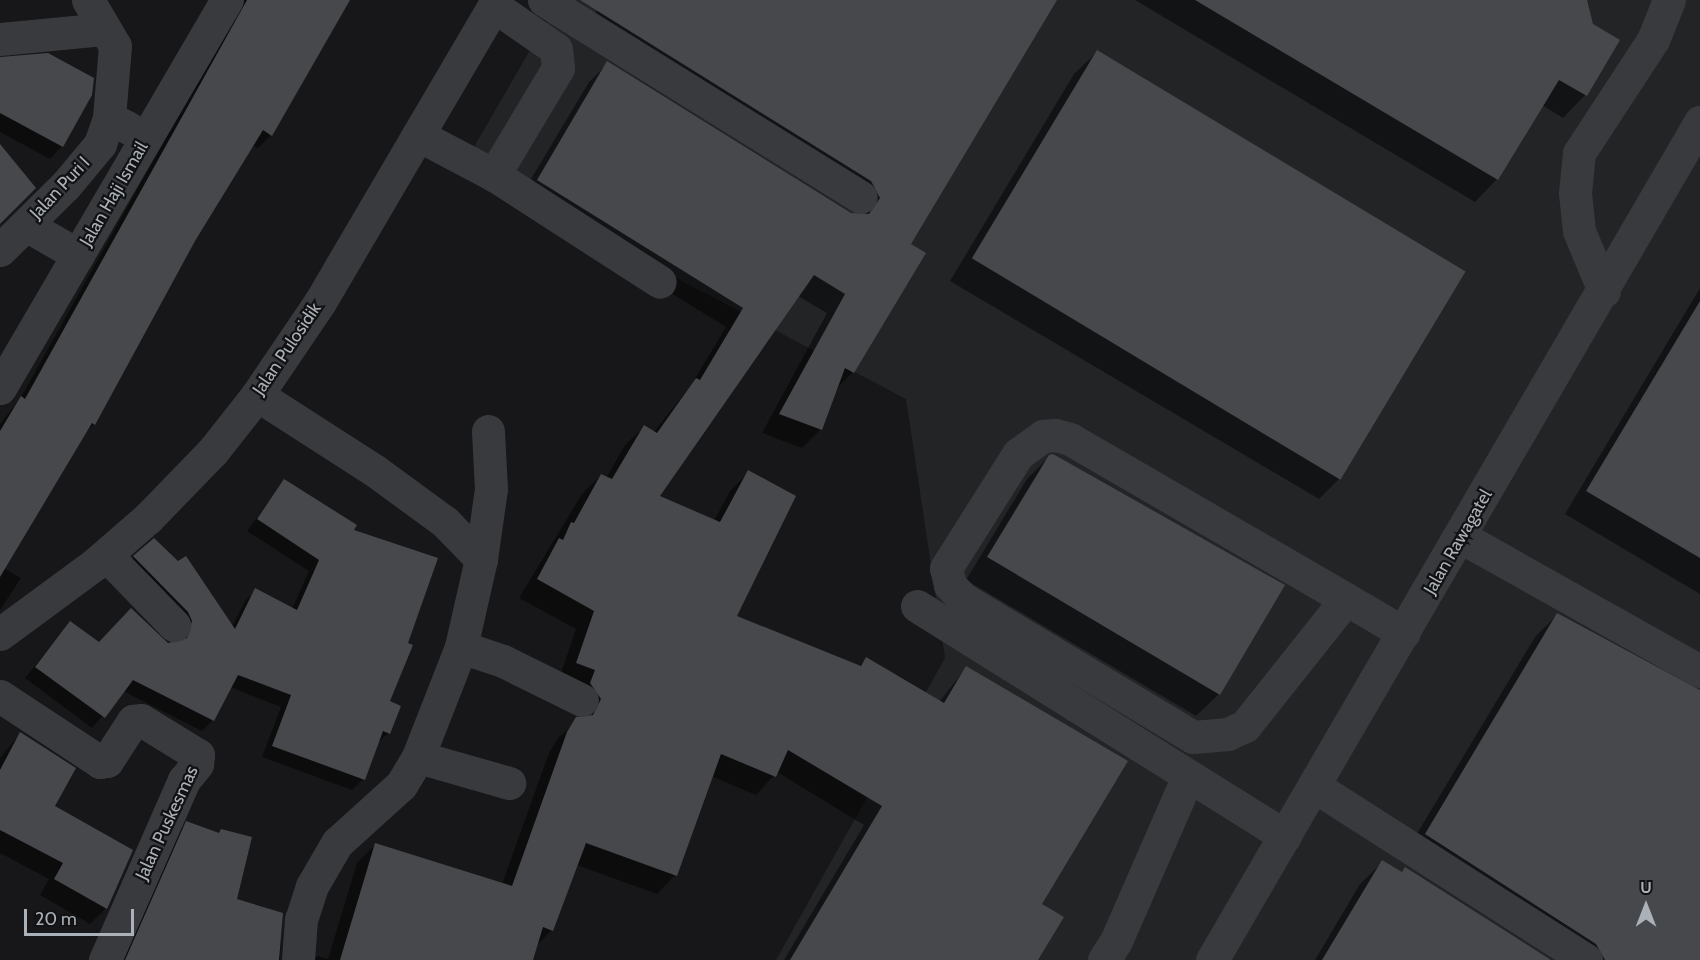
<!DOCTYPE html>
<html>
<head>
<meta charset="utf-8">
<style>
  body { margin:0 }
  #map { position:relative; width:1700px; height:960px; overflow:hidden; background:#171719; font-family:Cabin,sans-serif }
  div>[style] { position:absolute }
  .built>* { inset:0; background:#232426 }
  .shadow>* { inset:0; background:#0007 }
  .building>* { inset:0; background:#46484c; transform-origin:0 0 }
  .minor>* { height:33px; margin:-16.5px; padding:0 16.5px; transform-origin:16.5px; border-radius:16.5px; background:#383a3e }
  span { translate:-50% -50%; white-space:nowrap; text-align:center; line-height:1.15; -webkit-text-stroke:4.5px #121214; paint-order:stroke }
  .street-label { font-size:18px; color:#aab1b8 }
  .north { position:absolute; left:1616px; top:876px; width:60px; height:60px; -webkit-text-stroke:4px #121214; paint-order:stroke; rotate:0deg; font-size:16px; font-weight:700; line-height:24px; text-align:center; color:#aab1b8 }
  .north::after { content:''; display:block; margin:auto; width:21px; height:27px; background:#aab1b8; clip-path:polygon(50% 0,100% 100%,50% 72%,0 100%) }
  .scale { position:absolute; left:24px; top:909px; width:110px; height:27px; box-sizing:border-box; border:3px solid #aab1b8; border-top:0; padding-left:8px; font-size:18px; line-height:21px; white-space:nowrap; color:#aab1b8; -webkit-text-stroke:4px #121214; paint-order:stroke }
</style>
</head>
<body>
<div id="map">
  <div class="built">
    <div style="clip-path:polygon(559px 0,1700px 0,1700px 960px,776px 960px,945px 658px,906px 399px,463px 166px)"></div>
  </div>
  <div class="shadow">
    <div style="clip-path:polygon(243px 0,349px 0,271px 135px,258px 148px,252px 145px,194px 240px,94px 424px,83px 435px,4px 568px,21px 578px,0 610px,0 424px,20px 399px)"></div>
    <div style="clip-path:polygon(603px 0,1055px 0,909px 245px,853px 372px,835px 390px,821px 429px,802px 448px,762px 433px,827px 313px,798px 296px,658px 497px,714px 521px,730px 491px,749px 472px,734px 617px,858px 667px,866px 659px,939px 702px,966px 668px,1040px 904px,1036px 960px,784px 960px,864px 825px,777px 772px,756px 795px,711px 776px,675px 875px,657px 894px,577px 865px,552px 930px,536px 946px,531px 960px,313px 960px,318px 956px,328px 959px,357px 863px,375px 845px,502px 884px,549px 753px,558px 738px,582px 718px,558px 682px,576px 629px,519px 598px,582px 494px,601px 475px,606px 478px,625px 445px,644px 427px,654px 432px,691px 385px,726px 327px,519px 199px,589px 82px,608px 63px,851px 214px,859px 215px,860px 208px,584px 32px)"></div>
    <div style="clip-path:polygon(1135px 0,1585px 0,1591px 25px,1618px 40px,1585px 95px,1563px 118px,1542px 105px,1497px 179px,1475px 202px)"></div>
    <div style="clip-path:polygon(1097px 52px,1341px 477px,1319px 499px,950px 281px,1074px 74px)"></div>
    <div style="clip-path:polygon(0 57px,62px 146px,50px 159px,0 132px)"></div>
    <div style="clip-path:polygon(1700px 288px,1700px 594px,1565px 514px)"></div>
    <div style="clip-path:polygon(1050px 456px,1219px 694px,1196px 716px,966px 580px,1027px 479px)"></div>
    <div style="clip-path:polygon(284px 481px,352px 531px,388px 702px,389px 733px,377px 743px,363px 779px,352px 790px,262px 757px,281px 707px,230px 687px,213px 720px,202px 731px,123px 691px,92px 728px,25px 678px,70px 622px,99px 644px,179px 642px,123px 568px,134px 557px,232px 627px,245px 601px,256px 590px,292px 609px,309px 571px,247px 531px)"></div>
    <div style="clip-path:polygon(1558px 614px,1700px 691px,1700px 960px,1564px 960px,1403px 857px,1535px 637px)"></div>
    <div style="clip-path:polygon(20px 734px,106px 908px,90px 924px,40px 895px,49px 879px,0 853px,0 758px)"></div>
    <div style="clip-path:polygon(187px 823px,235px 900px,282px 914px,280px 960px,115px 960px,168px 842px)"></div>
    <div style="clip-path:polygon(1383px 862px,1548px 960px,1315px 960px,1360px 884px)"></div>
  </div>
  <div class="building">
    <div style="clip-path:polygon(247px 0,350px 0,272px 136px,263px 130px,195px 241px,95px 425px,92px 423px,0 577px,0 431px,21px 396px,25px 399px)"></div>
    <div style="clip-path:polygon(580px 0,1057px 0,911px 244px,926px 253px,854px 373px,845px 368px,822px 430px,779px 414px,845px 294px,814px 275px,660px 496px,720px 522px,748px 470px,796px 496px,737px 616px,861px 666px,866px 657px,944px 703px,966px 666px,1128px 761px,1042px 904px,1064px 917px,1038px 960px,790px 960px,882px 806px,788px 750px,776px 777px,721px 754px,677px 876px,586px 843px,553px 931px,543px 927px,533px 960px,340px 960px,375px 843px,512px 886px,567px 732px,576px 717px,593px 715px,601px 699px,590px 683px,595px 670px,576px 663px,594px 611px,537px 579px,559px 538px,563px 540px,571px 522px,574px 523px,601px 474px,612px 479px,644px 425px,657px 433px,696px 378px,700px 380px,743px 308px,537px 180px,607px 61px,851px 213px,869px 214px,880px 198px,871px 181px)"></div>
    <div style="clip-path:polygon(1195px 0,1587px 0,1593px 24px,1620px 40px,1587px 96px,1559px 80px,1498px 180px)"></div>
    <div style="left:1097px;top:50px;width:430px;height:243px;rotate:31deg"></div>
    <div style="clip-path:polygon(48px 53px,94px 78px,92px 95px,63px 147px,0 113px,0 57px)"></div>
    <div style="clip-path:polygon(0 144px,36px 188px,0 224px)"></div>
    <div style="clip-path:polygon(1700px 301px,1700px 558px,1586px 491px)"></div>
    <div style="clip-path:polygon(1053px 454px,1285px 585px,1220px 695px,987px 557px,1049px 455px)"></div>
    <div style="clip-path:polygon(284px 479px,357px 525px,354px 530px,438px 558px,408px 643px,413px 645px,390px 701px,401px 706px,390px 734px,383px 731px,365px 780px,272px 746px,291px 695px,238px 675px,214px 721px,133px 680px,105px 718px,35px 667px,70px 621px,99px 642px,131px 608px,168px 643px,187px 638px,192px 621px,188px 612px,133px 556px,154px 538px,178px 561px,186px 556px,235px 629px,255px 588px,297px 610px,319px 560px,257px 519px)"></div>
    <div style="clip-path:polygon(1557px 613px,1700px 690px,1700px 960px,1605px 960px,1596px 944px,1425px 834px)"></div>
    <div style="clip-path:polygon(20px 732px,76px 768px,55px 806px,133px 850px,107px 909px,54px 879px,63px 863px,0 830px,0 770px)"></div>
    <div style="clip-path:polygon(186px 821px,219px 833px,221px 829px,252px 837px,237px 899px,283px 913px,279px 960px,125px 960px)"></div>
    <div style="clip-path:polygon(1382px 860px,1402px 872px,1405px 867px,1551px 960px,1322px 960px)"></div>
  </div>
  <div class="minor">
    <div style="left:88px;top:0;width:53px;rotate:59.6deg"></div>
    <div style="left:115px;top:46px;width:72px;rotate:94.8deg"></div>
    <div style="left:109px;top:118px;width:22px;rotate:27deg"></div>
    <div style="left:544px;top:0;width:373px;rotate:31.9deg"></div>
    <div style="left:494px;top:6px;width:75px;rotate:34.7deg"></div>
    <div style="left:556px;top:49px;width:19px;rotate:84deg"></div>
    <div style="left:558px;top:68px;width:125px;rotate:120.9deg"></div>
    <div style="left:494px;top:175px;width:197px;rotate:32.8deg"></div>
    <div style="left:0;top:39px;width:103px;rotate:-5.5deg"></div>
    <div style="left:418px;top:135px;width:86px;rotate:27.8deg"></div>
    <div style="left:26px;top:225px;width:60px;rotate:30deg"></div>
    <div style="left:0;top:250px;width:91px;rotate:-44.6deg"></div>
    <div style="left:65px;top:186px;width:55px;rotate:-50.2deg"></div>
    <div style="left:100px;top:144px;width:28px;rotate:-71deg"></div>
    <div style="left:1604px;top:291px;width:65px;rotate:-112.6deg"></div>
    <div style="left:1579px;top:231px;width:38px;rotate:-96deg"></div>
    <div style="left:1575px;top:193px;width:40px;rotate:-84.3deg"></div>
    <div style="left:1579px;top:153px;width:135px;rotate:-56.8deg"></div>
    <div style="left:1653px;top:40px;width:43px;rotate:-68.2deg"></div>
    <div style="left:0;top:388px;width:450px;rotate:-59.7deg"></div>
    <div style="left:257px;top:395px;width:139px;rotate:32.7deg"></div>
    <div style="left:374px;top:470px;width:88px;rotate:36.2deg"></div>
    <div style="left:445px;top:522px;width:52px;rotate:45.8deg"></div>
    <div style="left:481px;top:559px;width:90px;rotate:102.8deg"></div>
    <div style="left:461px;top:647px;width:118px;rotate:111.4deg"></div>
    <div style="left:418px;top:757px;width:33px;rotate:121deg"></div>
    <div style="left:401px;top:785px;width:86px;rotate:137.8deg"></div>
    <div style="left:337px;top:843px;width:50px;rotate:120.2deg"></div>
    <div style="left:312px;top:886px;width:35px;rotate:108deg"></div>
    <div style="left:301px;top:919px;width:41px;rotate:94.2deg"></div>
    <div style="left:1461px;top:537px;width:274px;rotate:29.3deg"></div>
    <div style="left:106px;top:555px;width:98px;rotate:45.8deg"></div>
    <div style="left:481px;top:559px;width:71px;rotate:-81.9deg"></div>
    <div style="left:491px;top:489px;width:58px;rotate:-93deg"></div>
    <div style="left:1346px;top:599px;width:162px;rotate:128.5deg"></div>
    <div style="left:1245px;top:726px;width:19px;rotate:155deg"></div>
    <div style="left:1228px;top:734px;width:35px;rotate:175deg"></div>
    <div style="left:1193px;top:737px;width:268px;rotate:-149deg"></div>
    <div style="left:963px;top:599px;width:19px;rotate:-133deg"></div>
    <div style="left:950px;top:585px;width:17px;rotate:-103deg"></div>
    <div style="left:946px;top:568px;width:135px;rotate:-57.7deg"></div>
    <div style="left:1018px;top:454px;width:31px;rotate:-36deg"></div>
    <div style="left:1043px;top:436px;width:12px;rotate:-5deg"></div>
    <div style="left:1055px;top:435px;width:16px;rotate:15deg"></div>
    <div style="left:1070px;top:439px;width:319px;rotate:30.1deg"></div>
    <div style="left:1346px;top:599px;width:67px;rotate:30.4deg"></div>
    <div style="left:917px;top:606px;width:434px;rotate:32deg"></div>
    <div style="left:0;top:634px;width:118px;rotate:-36.4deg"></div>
    <div style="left:95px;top:564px;width:70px;rotate:-41deg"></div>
    <div style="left:148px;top:518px;width:93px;rotate:-45.9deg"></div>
    <div style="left:213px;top:451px;width:71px;rotate:-51.8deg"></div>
    <div style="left:257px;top:395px;width:112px;rotate:-55.9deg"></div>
    <div style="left:320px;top:302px;width:350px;rotate:-59.6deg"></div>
    <div style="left:461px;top:647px;width:44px;rotate:18.4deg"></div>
    <div style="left:503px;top:661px;width:88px;rotate:26.3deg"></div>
    <div style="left:0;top:696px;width:120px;rotate:33.4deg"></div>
    <div style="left:100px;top:762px;width:7px;rotate:-8deg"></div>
    <div style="left:107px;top:761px;width:48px;rotate:-57deg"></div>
    <div style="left:133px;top:721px;width:8px;rotate:-7deg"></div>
    <div style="left:141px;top:720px;width:67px;rotate:31.6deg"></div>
    <div style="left:198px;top:755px;width:9px;rotate:96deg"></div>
    <div style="left:197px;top:764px;width:21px;rotate:129deg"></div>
    <div style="left:184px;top:780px;width:197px;rotate:113.7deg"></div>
    <div style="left:418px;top:757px;width:95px;rotate:15.9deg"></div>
    <div style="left:1314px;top:786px;width:323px;rotate:32.6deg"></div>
    <div style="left:1104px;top:960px;width:22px;rotate:-58deg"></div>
    <div style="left:1116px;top:941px;width:180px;rotate:-66.4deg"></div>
    <div style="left:1212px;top:960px;width:970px;rotate:-59.79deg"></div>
  </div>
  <div class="street-label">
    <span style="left:60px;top:188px;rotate:-47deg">Jalan Puri I</span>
    <span style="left:114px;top:194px;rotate:-60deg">Jalan Haji Ismail</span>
    <span style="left:287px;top:349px;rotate:-56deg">Jalan Pulosidik</span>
    <span style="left:1458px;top:542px;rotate:-60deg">Jalan Rawagatel</span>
    <span style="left:167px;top:823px;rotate:-65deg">Jalan Puskesmas</span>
  </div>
  <div class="north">U</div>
  <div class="scale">20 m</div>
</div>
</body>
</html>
